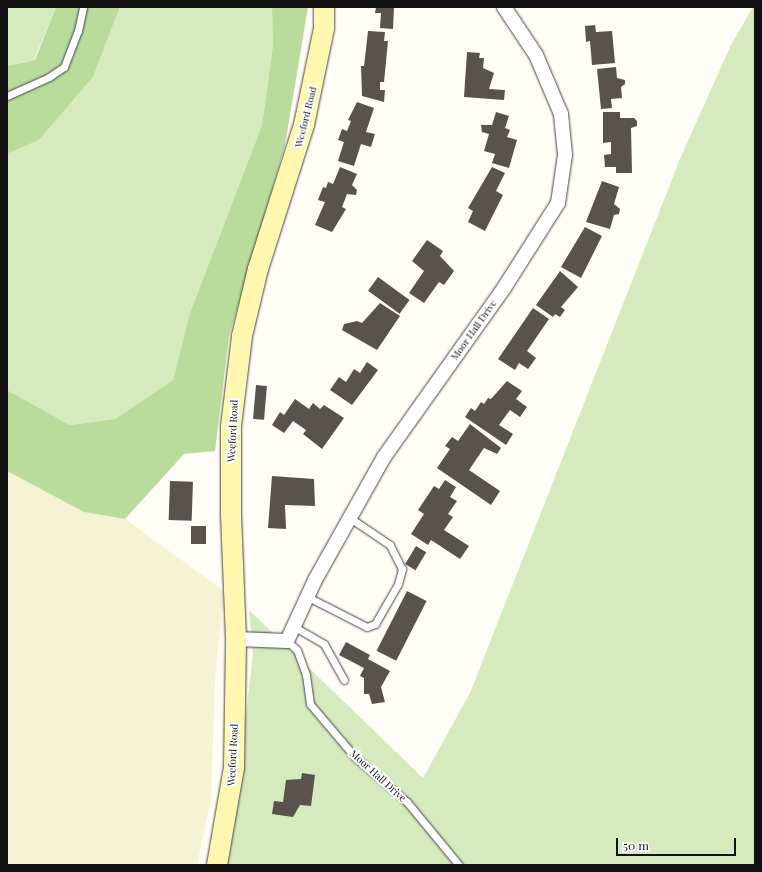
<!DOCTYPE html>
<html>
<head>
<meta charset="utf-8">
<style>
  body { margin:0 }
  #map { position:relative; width:762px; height:872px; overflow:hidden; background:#fffdf5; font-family:"Playfair Display",serif }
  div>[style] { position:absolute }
  .farmland>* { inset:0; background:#f6f3d4 }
  .green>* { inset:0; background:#d5ebbd }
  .forest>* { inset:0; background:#b9dc9c }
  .building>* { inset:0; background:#5a524d; transform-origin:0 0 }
  .roads { filter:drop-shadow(0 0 1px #444) drop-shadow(0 0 1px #444) }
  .lane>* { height:7px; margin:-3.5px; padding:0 3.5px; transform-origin:3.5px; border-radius:3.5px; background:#fff }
  .street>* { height:14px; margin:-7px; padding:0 7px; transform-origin:7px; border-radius:7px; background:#fff }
  .secondary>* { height:20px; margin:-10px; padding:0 10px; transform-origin:10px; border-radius:10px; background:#fff6b0 }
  span { translate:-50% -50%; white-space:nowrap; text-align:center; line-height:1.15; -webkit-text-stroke:4px #fff; paint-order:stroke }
  .street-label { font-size:10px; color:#111 }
  .frame { position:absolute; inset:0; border:8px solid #111; pointer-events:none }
  .scale { position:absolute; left:616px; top:838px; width:120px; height:18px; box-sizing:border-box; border:2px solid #111; border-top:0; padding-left:5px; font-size:12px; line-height:14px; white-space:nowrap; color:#111; -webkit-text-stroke:3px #fff; paint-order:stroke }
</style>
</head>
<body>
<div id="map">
  <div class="farmland">
    <div style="clip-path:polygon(7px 471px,84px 512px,125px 519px,224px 591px,215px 680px,211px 799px,197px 865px,7px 865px)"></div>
  </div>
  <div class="green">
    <div style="clip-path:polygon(7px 7px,56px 7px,34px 60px,7px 66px)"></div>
    <div style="clip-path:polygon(120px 7px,272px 7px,273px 45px,262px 125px,190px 313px,173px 380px,115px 419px,70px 425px,7px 390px,7px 154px,39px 140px,93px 77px)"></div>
    <div style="clip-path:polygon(753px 7px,755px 7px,755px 865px,228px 865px,253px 654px,249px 610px,423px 778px,470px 693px,682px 154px,731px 45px)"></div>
  </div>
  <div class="forest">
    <div style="clip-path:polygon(56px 7px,120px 7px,93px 77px,39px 140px,7px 154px,7px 66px,35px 60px)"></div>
    <div style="clip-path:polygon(272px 7px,308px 7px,285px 145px,229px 337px,215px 451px,184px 454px,125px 519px,84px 512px,7px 471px,7px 390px,70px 425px,115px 419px,173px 380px,190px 313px,262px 125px,273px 45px)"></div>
  </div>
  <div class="building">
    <div style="clip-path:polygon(376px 7px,394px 7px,393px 29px,380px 28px,381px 13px,375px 13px)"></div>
    <div style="clip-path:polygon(595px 25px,596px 32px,612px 31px,615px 63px,592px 65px,590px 41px,586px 42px,585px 26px)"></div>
    <div style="clip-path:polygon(368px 31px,385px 32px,384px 41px,388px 41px,384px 82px,380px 82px,380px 90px,385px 90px,384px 102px,362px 96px,361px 66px,364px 66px)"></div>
    <div style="clip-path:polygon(467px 52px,480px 53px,479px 58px,484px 58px,483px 68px,494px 73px,489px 89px,505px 90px,504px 100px,464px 97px)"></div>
    <div style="clip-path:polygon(616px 67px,617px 78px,625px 80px,625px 84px,621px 87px,622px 98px,611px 99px,612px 108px,601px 109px,597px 69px)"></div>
    <div style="clip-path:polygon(357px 102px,374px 108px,366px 132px,375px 134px,371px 147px,361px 144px,354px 166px,338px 161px,344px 142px,338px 140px,342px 129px,347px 131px,351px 121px,348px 120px)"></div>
    <div style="clip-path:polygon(496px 112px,509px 116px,505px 128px,510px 130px,507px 137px,517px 140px,509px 168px,492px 163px,495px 154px,484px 151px,489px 134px,482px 132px,481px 125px,492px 125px)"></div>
    <div style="clip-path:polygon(603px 112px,620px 112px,620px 118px,634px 118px,637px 121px,637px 126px,631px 128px,632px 173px,616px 173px,616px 167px,605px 167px,604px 155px,611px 154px,611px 142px,603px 143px)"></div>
    <div style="clip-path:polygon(340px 167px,357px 174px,352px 185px,357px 190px,356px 195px,347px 194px,342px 207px,346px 209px,332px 232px,315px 225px,325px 202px,318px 200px,323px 187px,326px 188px,328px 182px,333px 184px)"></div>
    <div style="clip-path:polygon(492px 167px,505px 173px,496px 191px,503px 195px,485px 231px,468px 222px,473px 211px,468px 208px)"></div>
    <div style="clip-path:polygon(602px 181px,619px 187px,614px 204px,620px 209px,619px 214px,614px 215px,610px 229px,586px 222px)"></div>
    <div style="clip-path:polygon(585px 227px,602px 236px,581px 278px,561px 267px)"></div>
    <div style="clip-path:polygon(427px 240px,443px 251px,440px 256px,454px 271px,444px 285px,439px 282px,424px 303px,409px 293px,424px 271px,412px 261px)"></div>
    <div style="clip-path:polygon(560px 271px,578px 287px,561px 307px,565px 310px,560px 317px,555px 314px,553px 317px,536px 305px)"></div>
    <div style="left:378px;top:277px;width:39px;height:17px;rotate:36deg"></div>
    <div style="clip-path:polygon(380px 303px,400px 316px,377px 350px,342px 330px,344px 324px,357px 321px,362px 323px)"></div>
    <div style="clip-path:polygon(533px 308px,549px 319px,527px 351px,536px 358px,528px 369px,519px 363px,515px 370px,498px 359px)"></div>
    <div style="clip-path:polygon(367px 362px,378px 370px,352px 405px,330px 390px,339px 377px,346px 382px,354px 369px,360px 373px)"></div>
    <div style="clip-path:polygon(507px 381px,522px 391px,516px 399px,527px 407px,520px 417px,510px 410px,499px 425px,513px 434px,506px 445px,465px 417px,471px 408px,475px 411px,481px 402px,484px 404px,488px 398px,491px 399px)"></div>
    <div style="left:256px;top:385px;width:11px;height:34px;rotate:5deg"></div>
    <div style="clip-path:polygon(295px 399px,309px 409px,313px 403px,320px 409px,324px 405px,344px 418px,322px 449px,303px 434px,306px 430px,293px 421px,284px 433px,272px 425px,280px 412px,284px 415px)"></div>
    <div style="clip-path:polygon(470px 424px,501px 448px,497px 454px,484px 448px,469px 470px,500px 491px,491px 505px,437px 468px,450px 449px,445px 446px,452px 437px,458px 441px)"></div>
    <div style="clip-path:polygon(272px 476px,314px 479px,315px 506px,285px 505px,286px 529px,268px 528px)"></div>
    <div style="clip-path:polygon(445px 480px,456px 487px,450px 497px,457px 501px,448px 514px,453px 517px,444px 530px,469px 546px,460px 559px,431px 540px,428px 545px,411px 534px,424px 514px,418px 510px,434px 486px,439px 489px)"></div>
    <div style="left:170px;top:481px;width:23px;height:39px;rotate:2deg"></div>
    <div style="left:191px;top:526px;width:15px;height:18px"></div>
    <div style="left:416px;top:546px;width:12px;height:21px;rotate:31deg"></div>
    <div style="left:407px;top:591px;width:22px;height:67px;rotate:27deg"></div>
    <div style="clip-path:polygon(346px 642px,370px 655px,368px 659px,390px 671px,381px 687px,385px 702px,372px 704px,369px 694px,364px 694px,364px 678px,360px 676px,364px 668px,339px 655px)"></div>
    <div style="clip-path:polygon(302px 773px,315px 775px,311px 806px,300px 805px,293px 817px,272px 814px,274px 801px,283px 802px,286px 780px,301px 779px)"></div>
  </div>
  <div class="roads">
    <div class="lane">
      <div style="left:7px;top:96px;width:46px;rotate:-24.3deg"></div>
      <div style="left:49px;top:77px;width:18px;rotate:-34deg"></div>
      <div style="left:64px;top:67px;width:39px;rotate:-69deg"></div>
      <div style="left:78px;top:31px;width:25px;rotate:-78deg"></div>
      <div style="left:306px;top:596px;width:68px;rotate:26.9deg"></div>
      <div style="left:367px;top:627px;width:9px;rotate:-21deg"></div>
      <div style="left:375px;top:624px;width:46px;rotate:-60.1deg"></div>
      <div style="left:398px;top:584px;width:16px;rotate:-75deg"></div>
      <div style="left:402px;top:569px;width:27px;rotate:-117deg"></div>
      <div style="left:390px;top:545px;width:48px;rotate:-146deg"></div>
      <div style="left:293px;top:626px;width:36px;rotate:30deg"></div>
      <div style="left:324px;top:644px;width:41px;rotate:60.9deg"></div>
      <div style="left:287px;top:641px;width:13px;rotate:42deg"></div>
      <div style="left:297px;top:650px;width:27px;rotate:70deg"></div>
      <div style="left:306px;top:675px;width:29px;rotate:82deg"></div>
      <div style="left:310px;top:704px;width:70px;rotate:49.7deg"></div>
      <div style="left:355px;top:757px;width:69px;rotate:40.9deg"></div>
      <div style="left:407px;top:802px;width:82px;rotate:50.5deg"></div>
    </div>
    <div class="street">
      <div style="left:236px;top:639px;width:51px;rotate:2.2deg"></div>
      <div style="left:287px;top:641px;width:67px;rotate:-65.3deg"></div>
      <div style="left:315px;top:580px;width:141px;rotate:-60.7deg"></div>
      <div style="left:384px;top:457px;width:207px;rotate:-54.6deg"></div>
      <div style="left:504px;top:288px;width:101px;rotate:-57.6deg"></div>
      <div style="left:558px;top:203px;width:49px;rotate:-81.7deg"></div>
      <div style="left:565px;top:155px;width:41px;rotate:-95.6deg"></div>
      <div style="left:561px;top:114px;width:64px;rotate:-113deg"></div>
      <div style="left:536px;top:55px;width:58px;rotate:-123.7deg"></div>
    </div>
    <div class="secondary">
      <div style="left:217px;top:865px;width:98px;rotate:-80.1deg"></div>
      <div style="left:234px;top:768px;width:129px;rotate:-89.1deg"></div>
      <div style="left:236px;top:639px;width:127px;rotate:-92.3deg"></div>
      <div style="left:231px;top:512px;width:86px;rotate:-90deg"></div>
      <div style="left:231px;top:426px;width:91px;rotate:-83deg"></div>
      <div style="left:242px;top:336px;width:69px;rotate:-76.6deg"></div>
      <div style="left:258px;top:269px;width:151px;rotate:-72.3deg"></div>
      <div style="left:304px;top:125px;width:99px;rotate:-78.3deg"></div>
      <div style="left:324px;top:28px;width:21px;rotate:-90deg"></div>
    </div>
  </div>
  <div class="street-label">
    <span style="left:306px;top:117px;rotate:-76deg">Weeford Road</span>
    <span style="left:474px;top:330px;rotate:-55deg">Moor Hall Drive</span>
    <span style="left:233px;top:431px;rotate:-87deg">Weeford Road</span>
    <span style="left:233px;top:755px;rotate:-87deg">Weeford Road</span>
    <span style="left:378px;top:776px;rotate:42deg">Moor Hall Drive</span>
  </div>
  <div class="frame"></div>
  <div class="scale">50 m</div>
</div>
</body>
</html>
